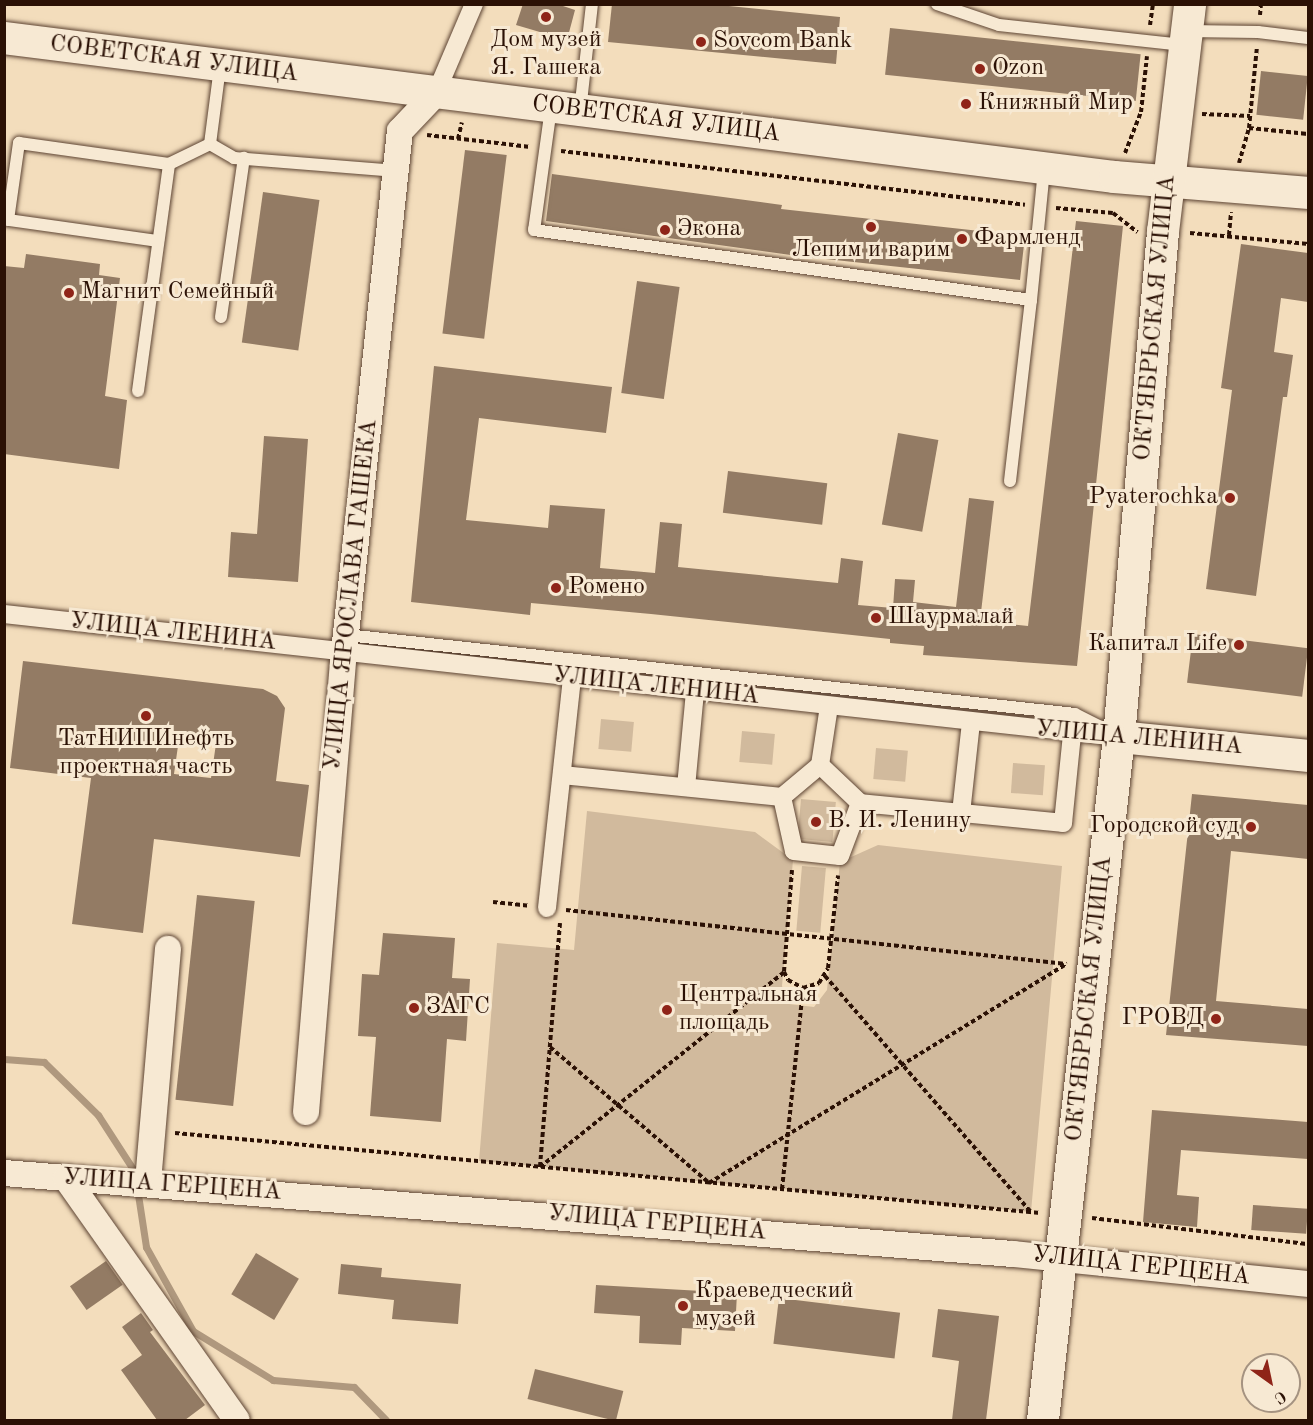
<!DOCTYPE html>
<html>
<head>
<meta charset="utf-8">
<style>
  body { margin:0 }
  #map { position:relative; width:1313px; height:1425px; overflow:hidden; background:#f3ddbc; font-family:"Old Standard TT",serif }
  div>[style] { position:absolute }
  .green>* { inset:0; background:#d1ba9d; transform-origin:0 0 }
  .stream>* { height:7px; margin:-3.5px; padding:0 3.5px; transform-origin:3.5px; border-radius:3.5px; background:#af987e }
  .building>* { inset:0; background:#937b64; transform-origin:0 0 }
  .path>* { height:4px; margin-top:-2px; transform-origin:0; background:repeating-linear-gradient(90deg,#2b1105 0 4.5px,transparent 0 7.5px) }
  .roads { filter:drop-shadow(0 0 2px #5d4433) drop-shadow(0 0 2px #5d4433) }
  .service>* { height:12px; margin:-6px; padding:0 6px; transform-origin:6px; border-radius:6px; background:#f7e9d3 }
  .pedestrian>* { height:18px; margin:-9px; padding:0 9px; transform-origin:9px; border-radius:9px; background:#f7e9d3 }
  .minor>* { height:26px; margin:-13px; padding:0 13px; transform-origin:13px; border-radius:13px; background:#f7e9d3 }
  .tertiary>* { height:32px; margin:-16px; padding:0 16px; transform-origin:16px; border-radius:16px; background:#f7e9d3 }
  .dots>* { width:16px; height:16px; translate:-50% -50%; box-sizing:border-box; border:3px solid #f7e9d3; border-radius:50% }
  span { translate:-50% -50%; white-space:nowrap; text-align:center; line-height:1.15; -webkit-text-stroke:6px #f7e9d3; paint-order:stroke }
  .poi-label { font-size:24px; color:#2b1105 }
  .left { translate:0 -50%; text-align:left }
  .right { translate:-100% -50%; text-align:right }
  .street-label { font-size:24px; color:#2b1105 }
  .frame { position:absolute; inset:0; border:6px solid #2b1105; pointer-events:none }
  .north { position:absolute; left:1241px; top:1353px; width:60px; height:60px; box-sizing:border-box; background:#f7e9d3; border:2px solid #a59381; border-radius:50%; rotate:147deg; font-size:16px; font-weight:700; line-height:24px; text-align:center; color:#2b1105 }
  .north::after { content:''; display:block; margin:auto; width:21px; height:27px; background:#8f2418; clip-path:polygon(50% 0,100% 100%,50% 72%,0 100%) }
</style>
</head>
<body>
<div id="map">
  <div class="green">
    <div style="left:601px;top:719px;width:33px;height:30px;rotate:5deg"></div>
    <div style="left:742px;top:731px;width:33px;height:31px;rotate:5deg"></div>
    <div style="left:876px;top:748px;width:32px;height:31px;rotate:5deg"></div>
    <div style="left:1013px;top:763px;width:32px;height:30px;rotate:4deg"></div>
    <div style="left:801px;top:799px;width:35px;height:40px;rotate:5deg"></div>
    <div style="clip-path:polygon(587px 811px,755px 832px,793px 860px,782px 986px,789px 1004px,814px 1007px,827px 990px,840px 862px,878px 845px,1062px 866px,1031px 1212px,479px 1161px,497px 943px,574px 950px)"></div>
    <div style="left:802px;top:866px;width:24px;height:65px;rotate:5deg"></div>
  </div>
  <div class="stream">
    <div style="left:4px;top:1059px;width:40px;rotate:4.3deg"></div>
    <div style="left:44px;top:1062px;width:76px;rotate:44.5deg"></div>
    <div style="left:98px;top:1115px;width:64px;rotate:57.1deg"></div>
    <div style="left:133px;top:1169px;width:8px;rotate:76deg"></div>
    <div style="left:137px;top:1188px;width:60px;rotate:81.3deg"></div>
    <div style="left:146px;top:1247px;width:96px;rotate:60.8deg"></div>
    <div style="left:193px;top:1331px;width:94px;rotate:31.5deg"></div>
    <div style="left:273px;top:1380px;width:81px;rotate:4.9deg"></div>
    <div style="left:354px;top:1387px;width:46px;rotate:45.9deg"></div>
  </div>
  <div class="building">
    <div style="clip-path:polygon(523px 4px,557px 4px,575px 10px,567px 40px,516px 25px)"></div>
    <div style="clip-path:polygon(612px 4px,709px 4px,840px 17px,836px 64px,608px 42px)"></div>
    <div style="left:890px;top:28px;width:252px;height:47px;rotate:6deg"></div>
    <div style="left:1261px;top:71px;width:47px;height:44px;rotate:6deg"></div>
    <div style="left:465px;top:150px;width:42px;height:185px;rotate:7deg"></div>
    <div style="clip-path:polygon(552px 174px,782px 205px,781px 209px,1025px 236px,1020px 280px,798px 256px,546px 221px)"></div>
    <div style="left:263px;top:192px;width:57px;height:152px;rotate:8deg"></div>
    <div style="clip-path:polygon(1076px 221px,1123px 226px,1077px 666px,923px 655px,924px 646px,890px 643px,890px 639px,651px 614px,531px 603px,530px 615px,411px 602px,434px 366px,612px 387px,606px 433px,479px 418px,466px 520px,548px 528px,550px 505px,605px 509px,600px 568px,655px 573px,660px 522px,682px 524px,678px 567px,838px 583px,841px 558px,863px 561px,858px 605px,893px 608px,895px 579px,915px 580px,913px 602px,956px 607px,969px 498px,994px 501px,980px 621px,1028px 626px)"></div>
    <div style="clip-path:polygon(1241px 244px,1308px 253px,1308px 302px,1281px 298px,1274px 352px,1293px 355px,1287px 397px,1283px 397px,1256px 596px,1206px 589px,1232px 390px,1221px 388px)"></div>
    <div style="clip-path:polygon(26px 254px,100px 264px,99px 275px,120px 278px,105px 396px,127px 400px,119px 469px,4px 454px,4px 266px,24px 268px)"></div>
    <div style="left:637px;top:281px;width:43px;height:113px;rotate:8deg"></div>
    <div style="left:898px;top:433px;width:41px;height:93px;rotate:10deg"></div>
    <div style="clip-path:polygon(264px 436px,308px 439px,298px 582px,228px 577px,231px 532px,257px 534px)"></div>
    <div style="left:728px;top:471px;width:100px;height:42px;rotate:7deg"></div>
    <div style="left:1193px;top:634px;width:116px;height:49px;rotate:7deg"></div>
    <div style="clip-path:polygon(evenodd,23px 661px,263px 689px,277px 696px,285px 708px,276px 781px,309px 785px,300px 857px,154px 839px,143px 933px,72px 924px,91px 778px,10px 768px,23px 661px,180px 732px,217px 737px,211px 778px,174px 774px,180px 732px)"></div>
    <div style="clip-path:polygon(1192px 794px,1308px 805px,1308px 859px,1231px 851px,1216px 1001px,1308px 1009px,1308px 1046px,1166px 1035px)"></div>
    <div style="left:197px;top:895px;width:58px;height:206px;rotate:6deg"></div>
    <div style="clip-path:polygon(383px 933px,455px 938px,452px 978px,470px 979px,466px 1041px,447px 1039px,441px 1122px,370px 1116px,376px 1037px,358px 1036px,362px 974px,379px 975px)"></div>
    <div style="clip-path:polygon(1152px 1110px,1308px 1122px,1308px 1159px,1181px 1150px,1177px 1195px,1199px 1197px,1197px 1227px,1143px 1222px)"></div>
    <div style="left:1253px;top:1205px;width:55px;height:25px;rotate:4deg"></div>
    <div style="left:256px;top:1253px;width:50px;height:48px;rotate:31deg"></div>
    <div style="left:106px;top:1261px;width:29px;height:44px;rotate:55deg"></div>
    <div style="clip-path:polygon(341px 1264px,382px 1268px,381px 1277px,461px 1284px,458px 1324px,392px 1319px,394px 1300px,338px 1294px)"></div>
    <div style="clip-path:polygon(596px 1285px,737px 1293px,735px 1331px,682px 1328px,681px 1345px,639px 1343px,640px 1316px,594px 1313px)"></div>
    <div style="left:779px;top:1298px;width:122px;height:46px;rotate:7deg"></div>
    <div style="clip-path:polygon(938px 1309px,999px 1316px,986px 1420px,952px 1420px,959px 1361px,932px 1357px)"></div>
    <div style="clip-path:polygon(141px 1313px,153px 1330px,150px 1332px,205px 1405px,185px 1420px,157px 1420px,121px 1370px,142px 1355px,122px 1327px)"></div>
    <div style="left:535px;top:1369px;width:91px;height:31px;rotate:14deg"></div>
  </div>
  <div class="path">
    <div style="left:1260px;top:15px;width:11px;rotate:-85deg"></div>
    <div style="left:1150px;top:25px;width:21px;rotate:-82deg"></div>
    <div style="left:1202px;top:114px;width:48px;rotate:2.4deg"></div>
    <div style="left:1249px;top:128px;width:59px;rotate:5.8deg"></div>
    <div style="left:427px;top:135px;width:104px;rotate:6.6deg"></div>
    <div style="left:458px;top:139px;width:17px;rotate:-77deg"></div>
    <div style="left:561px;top:151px;width:467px;rotate:6.6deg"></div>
    <div style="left:1125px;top:153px;width:44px;rotate:-68.7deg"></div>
    <div style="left:1141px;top:112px;width:56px;rotate:-83.9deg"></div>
    <div style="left:1239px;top:163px;width:36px;rotate:-74deg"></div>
    <div style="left:1249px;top:128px;width:82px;rotate:-84.4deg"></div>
    <div style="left:1056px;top:208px;width:57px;rotate:5deg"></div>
    <div style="left:1113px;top:213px;width:31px;rotate:38deg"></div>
    <div style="left:1190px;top:233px;width:119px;rotate:5.3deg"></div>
    <div style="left:1229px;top:235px;width:23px;rotate:-85deg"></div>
    <div style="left:792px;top:870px;width:102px;rotate:94.5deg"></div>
    <div style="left:784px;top:972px;width:9px;rotate:63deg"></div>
    <div style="left:788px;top:980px;width:17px;rotate:28deg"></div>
    <div style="left:803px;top:988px;width:17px;rotate:-17deg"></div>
    <div style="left:819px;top:983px;width:17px;rotate:-59deg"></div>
    <div style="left:828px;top:968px;width:93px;rotate:-83.8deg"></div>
    <div style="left:493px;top:902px;width:36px;rotate:6deg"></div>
    <div style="left:566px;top:910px;width:503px;rotate:6.16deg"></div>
    <div style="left:560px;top:923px;width:245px;rotate:94.7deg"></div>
    <div style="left:540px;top:1167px;width:312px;rotate:-38.6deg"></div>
    <div style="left:825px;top:976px;width:313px;rotate:48.9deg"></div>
    <div style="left:550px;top:1047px;width:209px;rotate:40.5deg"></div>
    <div style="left:709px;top:1183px;width:420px;rotate:-31.5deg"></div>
    <div style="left:175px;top:1133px;width:869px;rotate:5.28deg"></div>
    <div style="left:782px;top:1189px;width:202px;rotate:-84deg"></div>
    <div style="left:1092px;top:1218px;width:218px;rotate:6.9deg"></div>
  </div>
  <div class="roads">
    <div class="service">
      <div style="left:937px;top:4px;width:65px;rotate:18.7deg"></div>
      <div style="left:999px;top:25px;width:185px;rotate:6.2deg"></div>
      <div style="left:1187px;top:31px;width:71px;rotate:0.8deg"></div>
      <div style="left:1258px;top:32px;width:50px;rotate:6.8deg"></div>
      <div style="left:551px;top:108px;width:123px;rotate:97.9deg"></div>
      <div style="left:534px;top:230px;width:502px;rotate:8.02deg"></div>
      <div style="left:1031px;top:300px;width:132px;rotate:-84.3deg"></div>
      <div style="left:580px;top:111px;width:108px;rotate:-83.6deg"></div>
      <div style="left:210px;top:144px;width:28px;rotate:30deg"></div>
      <div style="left:234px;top:158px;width:163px;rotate:4.6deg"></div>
      <div style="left:158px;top:241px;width:151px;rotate:-172deg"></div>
      <div style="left:8px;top:220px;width:78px;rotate:-81.9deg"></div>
      <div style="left:19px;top:143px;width:151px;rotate:8deg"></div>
      <div style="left:169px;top:164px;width:46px;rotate:-26deg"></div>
      <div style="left:210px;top:144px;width:78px;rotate:-82.6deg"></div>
      <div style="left:221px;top:317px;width:161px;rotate:-81.8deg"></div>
      <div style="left:138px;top:391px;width:229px;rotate:-82.2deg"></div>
      <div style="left:1010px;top:481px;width:182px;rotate:-83.4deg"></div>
      <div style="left:346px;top:635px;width:733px;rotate:6.18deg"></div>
      <div style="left:1075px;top:714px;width:39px;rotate:27deg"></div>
    </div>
    <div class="pedestrian">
      <div style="left:436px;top:93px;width:97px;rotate:-66.9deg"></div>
      <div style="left:4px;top:614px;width:1122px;rotate:6.3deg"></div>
      <div style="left:820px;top:765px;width:60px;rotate:-81.3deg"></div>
      <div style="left:562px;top:775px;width:221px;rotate:5.7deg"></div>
      <div style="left:782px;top:797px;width:50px;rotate:-40.1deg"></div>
      <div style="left:820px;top:765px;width:55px;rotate:43.5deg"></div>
      <div style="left:860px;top:803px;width:204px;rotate:5.6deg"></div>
      <div style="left:1063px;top:823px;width:89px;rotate:-84.2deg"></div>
      <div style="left:686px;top:787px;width:96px;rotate:-84.6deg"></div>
      <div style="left:782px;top:797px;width:55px;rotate:77.5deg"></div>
      <div style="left:794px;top:851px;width:46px;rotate:6.2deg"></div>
      <div style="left:840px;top:856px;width:57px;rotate:-69.3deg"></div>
      <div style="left:961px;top:813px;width:91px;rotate:-83.7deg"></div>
      <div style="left:547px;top:908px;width:231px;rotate:-83.8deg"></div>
    </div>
    <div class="minor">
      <div style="left:306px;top:1112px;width:462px;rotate:-85.3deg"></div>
      <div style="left:344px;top:652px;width:524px;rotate:-83.87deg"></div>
      <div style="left:400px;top:131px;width:52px;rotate:-46.5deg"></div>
      <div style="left:4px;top:1173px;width:1012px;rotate:4.59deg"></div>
      <div style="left:1013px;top:1254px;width:297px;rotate:5.8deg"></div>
      <div style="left:66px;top:1178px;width:296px;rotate:54.8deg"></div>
      <div style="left:148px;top:1182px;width:234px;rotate:-85.1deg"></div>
    </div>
    <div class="tertiary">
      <div style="left:4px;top:38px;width:1120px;rotate:7.13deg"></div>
      <div style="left:1115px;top:177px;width:194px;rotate:4.7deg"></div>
      <div style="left:1119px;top:737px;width:190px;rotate:5.7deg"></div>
      <div style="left:1043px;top:1420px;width:687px;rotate:-83.65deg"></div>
      <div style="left:1119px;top:737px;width:507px;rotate:-85.02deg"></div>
      <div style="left:1163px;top:232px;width:230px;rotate:-83.2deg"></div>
    </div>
  </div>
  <div class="dots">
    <div style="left:546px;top:17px;background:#8f2418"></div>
    <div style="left:701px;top:42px;background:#8f2418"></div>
    <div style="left:980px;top:69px;background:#8f2418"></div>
    <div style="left:966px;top:104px;background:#8f2418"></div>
    <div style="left:871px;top:227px;background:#8f2418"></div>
    <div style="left:665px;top:230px;background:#8f2418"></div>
    <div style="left:962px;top:239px;background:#8f2418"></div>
    <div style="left:69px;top:293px;background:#8f2418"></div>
    <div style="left:1230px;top:498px;background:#8f2418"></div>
    <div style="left:556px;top:588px;background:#8f2418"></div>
    <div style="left:876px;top:618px;background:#8f2418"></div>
    <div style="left:1239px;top:645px;background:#8f2418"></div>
    <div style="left:146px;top:716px;background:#8f2418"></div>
    <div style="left:816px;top:822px;background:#8f2418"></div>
    <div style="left:1251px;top:827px;background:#8f2418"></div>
    <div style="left:414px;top:1008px;background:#8f2418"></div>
    <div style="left:667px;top:1010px;background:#8f2418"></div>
    <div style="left:1216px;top:1019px;background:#8f2418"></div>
    <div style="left:683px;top:1306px;background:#8f2418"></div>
  </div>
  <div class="poi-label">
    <span style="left:546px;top:55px">Дом музей<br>Я. Гашека</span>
    <span class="left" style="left:713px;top:42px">Sovcom Bank</span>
    <span class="left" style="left:992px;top:69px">Ozon</span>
    <span class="left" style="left:978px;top:104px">Книжный Мир</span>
    <span class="left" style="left:677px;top:230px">Экона</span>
    <span class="left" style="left:974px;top:239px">Фармленд</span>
    <span style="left:871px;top:251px">Лепим и варим</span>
    <span class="left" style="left:81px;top:293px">Магнит Семейный</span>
    <span class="right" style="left:1218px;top:498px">Pyaterochka</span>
    <span class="left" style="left:568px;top:588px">Ромено</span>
    <span class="left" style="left:888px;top:618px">Шаурмалай</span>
    <span class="right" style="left:1227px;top:645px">Капитал Life</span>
    <span style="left:146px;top:754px">ТатНИПИнефть<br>проектная часть</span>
    <span class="left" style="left:828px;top:822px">В. И. Ленину</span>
    <span class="right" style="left:1239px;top:827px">Городской суд</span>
    <span class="left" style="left:679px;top:1010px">Центральная<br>площадь</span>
    <span class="left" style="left:426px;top:1008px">ЗАГС</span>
    <span class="right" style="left:1204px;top:1019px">ГРОВД</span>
    <span class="left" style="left:695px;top:1306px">Краеведческий<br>музей</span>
  </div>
  <div class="street-label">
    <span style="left:174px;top:60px;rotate:7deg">СОВЕТСКАЯ УЛИЦА</span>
    <span style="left:656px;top:120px;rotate:7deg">СОВЕТСКАЯ УЛИЦА</span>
    <span style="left:1156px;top:318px;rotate:-85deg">ОКТЯБРЬСКАЯ УЛИЦА</span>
    <span style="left:352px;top:595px;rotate:-84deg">УЛИЦА ЯРОСЛАВА ГАШЕКА</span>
    <span style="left:173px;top:633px;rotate:6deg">УЛИЦА ЛЕНИНА</span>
    <span style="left:656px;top:687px;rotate:6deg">УЛИЦА ЛЕНИНА</span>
    <span style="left:1139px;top:739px;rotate:5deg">УЛИЦА ЛЕНИНА</span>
    <span style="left:1090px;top:999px;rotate:-84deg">ОКТЯБРЬСКАЯ УЛИЦА</span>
    <span style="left:172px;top:1186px;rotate:4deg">УЛИЦА ГЕРЦЕНА</span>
    <span style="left:657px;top:1224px;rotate:5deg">УЛИЦА ГЕРЦЕНА</span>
    <span style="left:1141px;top:1267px;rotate:6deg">УЛИЦА ГЕРЦЕНА</span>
  </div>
  <div class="frame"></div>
  <div class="north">С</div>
</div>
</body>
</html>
